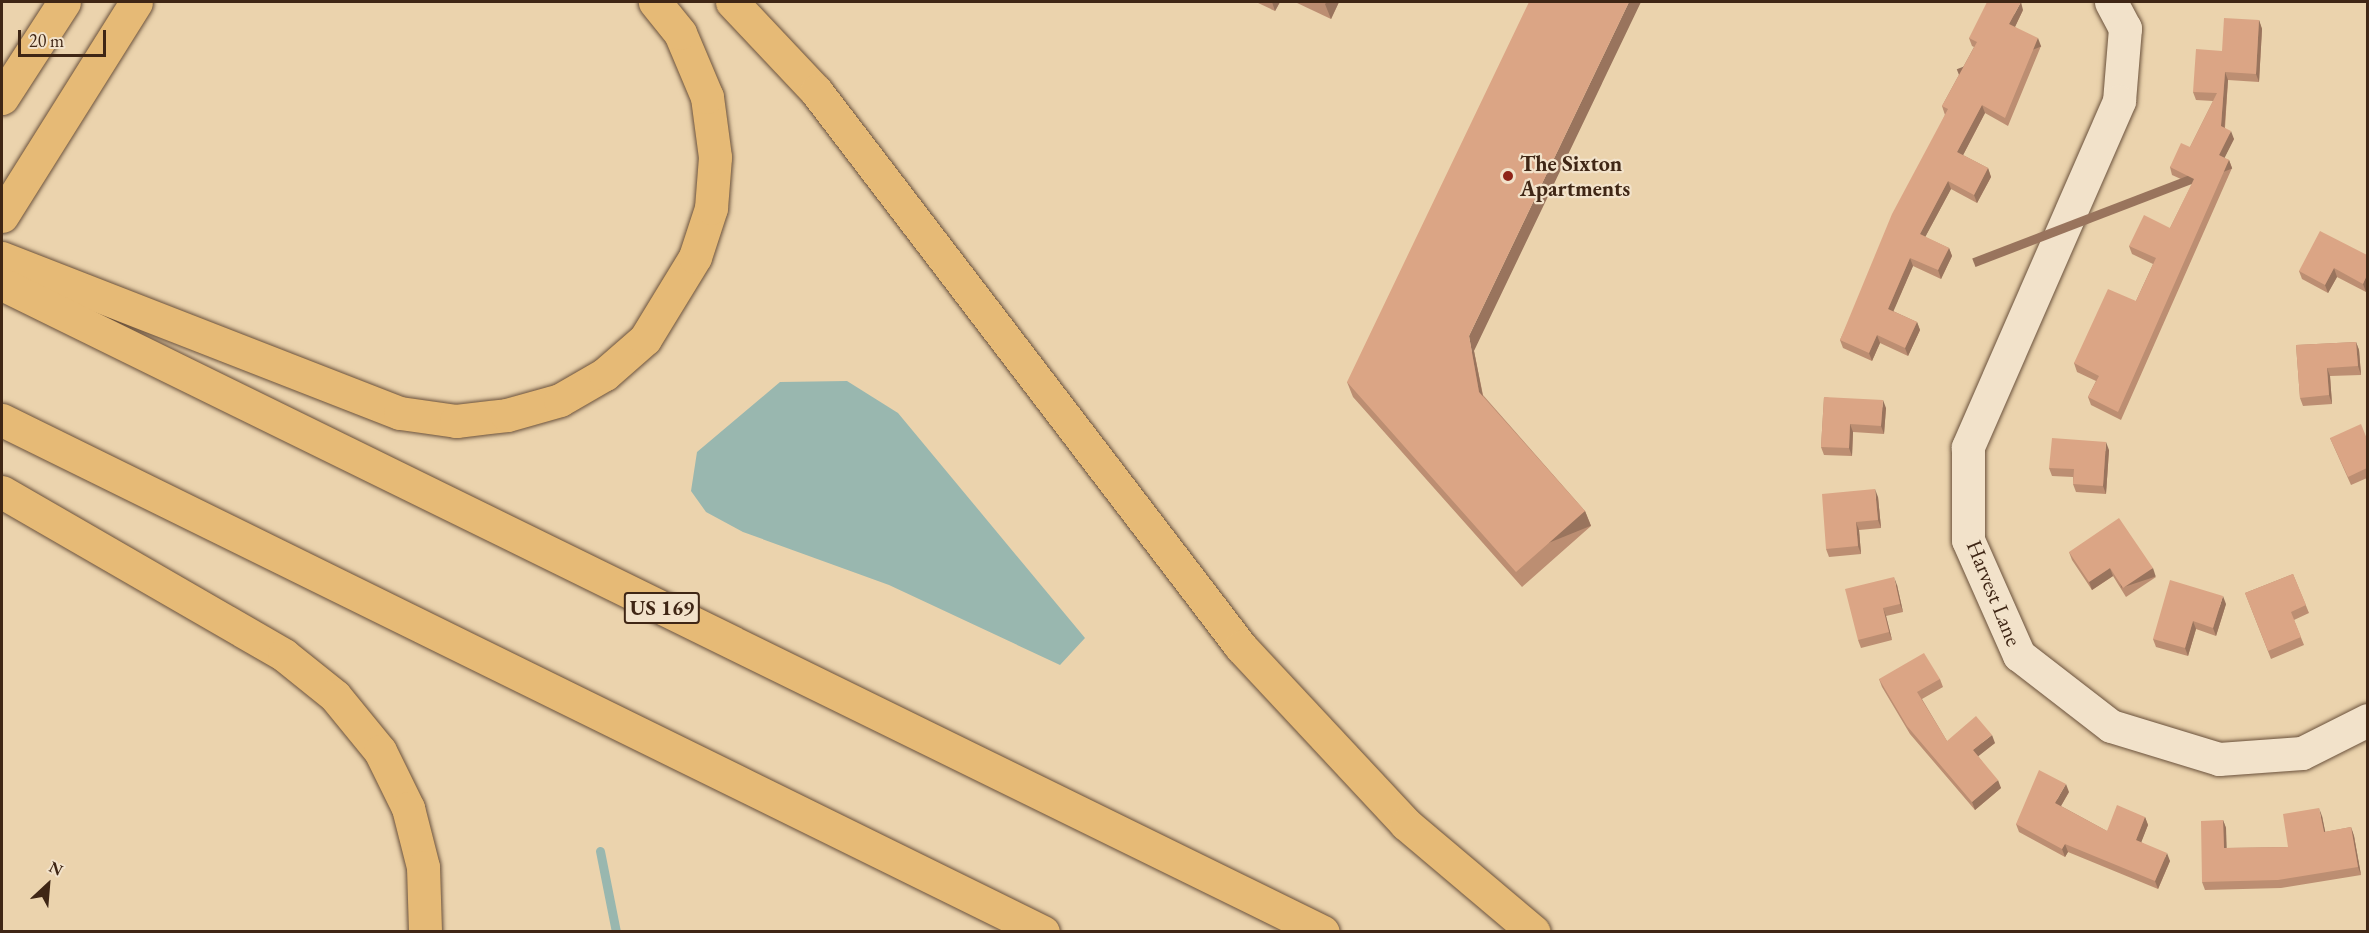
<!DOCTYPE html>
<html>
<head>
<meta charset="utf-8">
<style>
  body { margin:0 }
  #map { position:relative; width:2369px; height:933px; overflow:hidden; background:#ebd3ad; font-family:"EB Garamond",serif }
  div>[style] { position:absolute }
  .water>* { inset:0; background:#99b7af }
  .stream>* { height:9px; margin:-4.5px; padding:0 4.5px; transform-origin:4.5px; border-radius:4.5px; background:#99b7af }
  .roads { filter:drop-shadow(0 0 2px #6a513b) drop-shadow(0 0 2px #6a513b) }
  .minor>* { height:33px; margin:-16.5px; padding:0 16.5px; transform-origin:16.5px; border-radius:16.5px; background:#f2e2ca }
  .major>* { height:33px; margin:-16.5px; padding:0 16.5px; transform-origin:16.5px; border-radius:16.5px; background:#e6ba76 }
  .highway>* { height:33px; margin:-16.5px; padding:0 16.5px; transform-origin:16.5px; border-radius:16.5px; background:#e6ba76 }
  .wall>* { inset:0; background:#bc8e72 }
  .shaded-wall>* { inset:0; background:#99745d; transform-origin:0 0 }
  .building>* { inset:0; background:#dba585 }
  .dots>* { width:16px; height:16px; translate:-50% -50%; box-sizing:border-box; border:3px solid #f2e2ca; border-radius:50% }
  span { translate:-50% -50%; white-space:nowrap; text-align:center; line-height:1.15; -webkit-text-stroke:4.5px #f2e2ca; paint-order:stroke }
  .shield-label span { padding:2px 4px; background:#f2e2ca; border:2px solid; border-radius:4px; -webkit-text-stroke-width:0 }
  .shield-label { font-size:21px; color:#3f2615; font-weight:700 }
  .poi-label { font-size:22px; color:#3f2615; font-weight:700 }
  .left { translate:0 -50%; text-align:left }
  .street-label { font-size:22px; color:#3f2615 }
  .frame { position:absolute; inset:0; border:3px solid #3f2615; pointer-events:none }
  .north { position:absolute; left:18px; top:855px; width:60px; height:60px; -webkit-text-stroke:4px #f2e2ca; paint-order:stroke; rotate:26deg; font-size:16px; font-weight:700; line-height:24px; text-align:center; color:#3f2615 }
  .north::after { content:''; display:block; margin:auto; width:21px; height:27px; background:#3f2615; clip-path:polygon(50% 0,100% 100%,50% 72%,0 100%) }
  .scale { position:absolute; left:18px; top:30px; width:88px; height:27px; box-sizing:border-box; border:3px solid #3f2615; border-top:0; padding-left:8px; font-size:18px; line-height:21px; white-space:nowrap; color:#3f2615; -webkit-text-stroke:4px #f2e2ca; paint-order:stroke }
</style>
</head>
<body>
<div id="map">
  <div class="water">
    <div style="clip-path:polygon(847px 381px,898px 413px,1085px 638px,1060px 665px,889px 585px,743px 532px,706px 512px,691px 491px,697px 452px,780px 382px)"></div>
  </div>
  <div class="stream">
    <div style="left:600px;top:851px;width:83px;rotate:78.8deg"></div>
  </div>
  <div class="roads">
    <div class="minor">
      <div style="left:2111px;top:2px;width:30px;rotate:62deg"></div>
      <div style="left:2125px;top:28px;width:73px;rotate:94.7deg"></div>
      <div style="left:2119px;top:101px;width:378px;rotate:113.6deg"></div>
      <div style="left:1968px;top:447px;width:93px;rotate:90deg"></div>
      <div style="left:1968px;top:540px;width:126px;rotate:66.1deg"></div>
      <div style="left:2019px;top:655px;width:116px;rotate:37.7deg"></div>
      <div style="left:2111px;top:726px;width:113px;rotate:17deg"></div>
      <div style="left:2219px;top:759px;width:83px;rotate:-4.1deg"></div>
      <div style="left:2302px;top:753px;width:74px;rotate:-26.6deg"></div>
    </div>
    <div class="major">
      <div style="left:2px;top:98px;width:114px;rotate:-57.1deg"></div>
      <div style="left:2px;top:216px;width:252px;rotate:-57.9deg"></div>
    </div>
    <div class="highway">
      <div style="left:732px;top:2px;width:122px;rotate:46.7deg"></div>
      <div style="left:816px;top:91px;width:700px;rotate:52.61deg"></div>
      <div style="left:1241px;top:647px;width:242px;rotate:47deg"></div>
      <div style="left:1406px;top:824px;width:167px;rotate:40.2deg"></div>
      <div style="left:2px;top:258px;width:427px;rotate:21.3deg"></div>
      <div style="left:400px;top:413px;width:57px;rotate:8.1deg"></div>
      <div style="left:456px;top:421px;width:51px;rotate:-6.7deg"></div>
      <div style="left:507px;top:415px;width:55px;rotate:-15.8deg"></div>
      <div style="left:560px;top:400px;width:52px;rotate:-30deg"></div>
      <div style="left:605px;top:374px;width:53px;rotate:-41.2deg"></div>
      <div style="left:645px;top:339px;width:96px;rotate:-58.6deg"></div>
      <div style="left:695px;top:257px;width:52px;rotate:-71.9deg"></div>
      <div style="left:711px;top:208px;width:51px;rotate:-85.5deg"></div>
      <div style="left:715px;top:157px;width:61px;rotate:-97.6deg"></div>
      <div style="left:707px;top:97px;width:69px;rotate:-112.9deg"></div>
      <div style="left:680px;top:33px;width:40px;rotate:-129deg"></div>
      <div style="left:2px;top:284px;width:1471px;rotate:26.13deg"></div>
      <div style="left:2px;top:420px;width:1160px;rotate:26.19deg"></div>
      <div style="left:2px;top:492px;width:326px;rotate:30deg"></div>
      <div style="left:284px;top:655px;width:65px;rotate:38.8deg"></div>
      <div style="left:335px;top:696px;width:71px;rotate:50.7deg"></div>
      <div style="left:380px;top:751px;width:64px;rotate:63.8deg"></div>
      <div style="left:408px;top:808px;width:61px;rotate:75.7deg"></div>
      <div style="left:423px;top:867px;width:65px;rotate:88.2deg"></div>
    </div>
  </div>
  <div class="wall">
    <div style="clip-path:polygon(1256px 2px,1280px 2px,1275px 11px)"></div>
    <div style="clip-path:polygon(1295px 2px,1339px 2px,1331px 19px)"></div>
    <div style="clip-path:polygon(2023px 10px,2015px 27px,2041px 46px,2008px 126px,1985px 113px,1963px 155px,1988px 168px,1991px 177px,1977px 203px,1951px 189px,1925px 237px,1949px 248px,1952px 256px,1941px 279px,1913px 266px,1893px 311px,1917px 322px,1920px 330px,1908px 356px,1880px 343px,1872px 361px,1843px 348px,1840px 340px,1945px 115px,1942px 106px,1974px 47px,1972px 46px,1969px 38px)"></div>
    <div style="clip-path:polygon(2259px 20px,2262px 29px,2259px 82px,2228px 80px,2225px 128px,2234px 139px,2224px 158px,2229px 160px,2232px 168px,2121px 420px,2091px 405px,2088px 397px,2096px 381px,2077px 372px,2074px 363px,2136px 301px,2153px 264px,2132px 254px,2129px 246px,2170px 228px,2192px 184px,2172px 175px,2170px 167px,2190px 147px,2213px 101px,2196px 100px,2193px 92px,2222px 51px)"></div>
    <div style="clip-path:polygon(2367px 255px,2366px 292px,2337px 277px,2328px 293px,2302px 279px,2299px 271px)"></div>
    <div style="clip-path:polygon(2356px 342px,2359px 350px,2361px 375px,2330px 376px,2332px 404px,2303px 406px,2300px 398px,2296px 345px)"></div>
    <div style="clip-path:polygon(1474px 351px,1483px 395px,1585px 511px,1591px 526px,1522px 587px,1353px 397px,1347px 382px)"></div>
    <div style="clip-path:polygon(1824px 397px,1886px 408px,1884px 434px,1853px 432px,1852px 456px,1824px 455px,1821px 447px)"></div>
    <div style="clip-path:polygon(2330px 438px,2367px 439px,2367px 478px,2351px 485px)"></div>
    <div style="clip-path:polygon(2109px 450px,2106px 494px,2076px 492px,2073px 484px,2073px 477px,2052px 476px,2049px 468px)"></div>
    <div style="clip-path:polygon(1878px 497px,1881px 528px,1859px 530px,1861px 554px,1829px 557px,1826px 549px)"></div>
    <div style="clip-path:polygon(2069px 552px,2156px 577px,2126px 597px,2113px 576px,2092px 590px,2072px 560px)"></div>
    <div style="clip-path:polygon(2293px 574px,2309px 613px,2294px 620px,2304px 645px,2271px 659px,2245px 593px)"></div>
    <div style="clip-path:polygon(1897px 585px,1903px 612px,1886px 616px,1892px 640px,1861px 648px,1858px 640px)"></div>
    <div style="clip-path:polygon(2226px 604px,2216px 636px,2196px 629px,2188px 656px,2156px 647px,2153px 639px)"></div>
    <div style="clip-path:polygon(1879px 679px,1940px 679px,1943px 687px,1922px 699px,1947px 741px,1995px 743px,1978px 756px,2001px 788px,1975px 810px,1910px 734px,1882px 687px)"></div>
    <div style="clip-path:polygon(2069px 792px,2061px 806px,2107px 831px,2145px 817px,2148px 825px,2141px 842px,2170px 861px,2158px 889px,2068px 852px,2065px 857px,2019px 832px,2016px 824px)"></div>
    <div style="clip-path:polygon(2322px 816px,2325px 832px,2351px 827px,2354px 836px,2361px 875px,2281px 888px,2205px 890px,2202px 882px,2223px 820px,2226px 828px,2226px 848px,2288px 847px)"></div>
  </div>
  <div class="shaded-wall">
    <div style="clip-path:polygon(1272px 2px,1280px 2px,1275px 11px)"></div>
    <div style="clip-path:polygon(1327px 2px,1339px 2px,1331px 19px,1325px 4px)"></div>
    <div style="clip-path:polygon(1629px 2px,1641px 2px,1474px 351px,1485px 407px,1479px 392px,1469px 336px)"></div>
    <div style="clip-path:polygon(2021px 2px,2023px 10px,2012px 33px,2009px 24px)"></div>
    <div style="clip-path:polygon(2259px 20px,2262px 29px,2259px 82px,2256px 74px)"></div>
    <div style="left:2038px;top:38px;width:9px;height:87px;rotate:69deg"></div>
    <div style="clip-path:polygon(2225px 72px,2228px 80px,2224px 134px,2221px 126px)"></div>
    <div style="clip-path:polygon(1982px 105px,1985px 113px,1960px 161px,1957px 152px)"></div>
    <div style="clip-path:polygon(2231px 131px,2234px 139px,2222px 163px,2219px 155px)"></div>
    <div style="left:2229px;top:160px;width:9px;height:275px;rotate:69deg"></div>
    <div style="clip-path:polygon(1988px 168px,1991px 177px,1977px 203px,1974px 195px)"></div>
    <div style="clip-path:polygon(1948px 181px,1951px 189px,1922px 243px,1920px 234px)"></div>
    <div style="clip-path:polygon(1949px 248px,1952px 256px,1941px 279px,1938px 270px)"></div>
    <div style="clip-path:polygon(1910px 258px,1913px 266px,1891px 317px,1888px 309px)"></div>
    <div style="clip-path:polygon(2334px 268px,2337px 277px,2328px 293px,2325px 285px)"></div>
    <div style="clip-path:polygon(2367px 275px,2367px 289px,2366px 292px,2363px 284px)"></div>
    <div style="clip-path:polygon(1917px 322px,1920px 330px,1908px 356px,1905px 348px)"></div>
    <div style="clip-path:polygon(1877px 335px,1880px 343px,1872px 361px,1869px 353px)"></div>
    <div style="clip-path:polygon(2356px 342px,2359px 350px,2361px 375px,2358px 366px)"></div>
    <div style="clip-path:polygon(2327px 368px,2330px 376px,2332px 404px,2329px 395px)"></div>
    <div style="clip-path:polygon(1883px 400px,1886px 408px,1884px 434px,1881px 426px)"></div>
    <div style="clip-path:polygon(1850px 424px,1853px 432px,1852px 456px,1849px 448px)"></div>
    <div style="clip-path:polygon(2106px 442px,2109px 450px,2106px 494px,2103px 486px)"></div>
    <div style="clip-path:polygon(1875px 489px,1878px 497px,1881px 528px,1878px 520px)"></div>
    <div style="left:1585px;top:511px;width:16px;height:92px;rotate:68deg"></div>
    <div style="clip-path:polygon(1856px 522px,1859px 530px,1861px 554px,1858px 546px)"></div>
    <div style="clip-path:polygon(2110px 568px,2113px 576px,2092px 590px,2089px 582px)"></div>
    <div style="left:2153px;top:568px;width:9px;height:36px;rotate:72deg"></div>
    <div style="clip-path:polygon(1894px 577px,1897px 585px,1903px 612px,1900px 604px)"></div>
    <div style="clip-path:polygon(2223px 596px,2226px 604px,2216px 636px,2213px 628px)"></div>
    <div style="clip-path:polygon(1883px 608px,1886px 616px,1892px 640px,1889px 632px)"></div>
    <div style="clip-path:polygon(2193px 621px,2196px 629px,2188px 656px,2185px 648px)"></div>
    <div style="clip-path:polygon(1992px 735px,1995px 743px,1976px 758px,1973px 750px)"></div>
    <div style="clip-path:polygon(1998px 780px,2001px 788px,1975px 810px,1972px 802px)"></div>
    <div style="clip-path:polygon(2066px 784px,2069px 792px,2058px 811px,2055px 803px)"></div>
    <div style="clip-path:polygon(2319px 808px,2322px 816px,2327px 840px,2324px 832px)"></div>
    <div style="clip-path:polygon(2145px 817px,2148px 825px,2139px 848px,2136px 840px)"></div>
    <div style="clip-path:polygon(2223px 820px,2226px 828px,2227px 856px,2224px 848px)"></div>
    <div style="clip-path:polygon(2351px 827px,2354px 836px,2361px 875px,2358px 867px)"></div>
    <div style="clip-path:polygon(2065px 844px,2068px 852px,2065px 857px,2062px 849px)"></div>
    <div style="clip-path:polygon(2167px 853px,2170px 861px,2158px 889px,2155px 881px)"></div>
  </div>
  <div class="building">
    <div style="clip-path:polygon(1529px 2px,1629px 2px,1469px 336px,1479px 392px,1585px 511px,1516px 572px,1347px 382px)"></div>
    <div style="clip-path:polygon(1987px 2px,2021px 2px,2009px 24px,2038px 38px,2005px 118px,1982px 105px,1957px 152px,1988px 168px,1974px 195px,1948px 181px,1920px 234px,1949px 248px,1938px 270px,1910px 258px,1888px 309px,1917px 322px,1905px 348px,1877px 335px,1869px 353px,1840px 340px,1892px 214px,1948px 109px,1942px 106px,1977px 42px,1969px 38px)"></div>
    <div style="clip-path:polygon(2224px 18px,2259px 20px,2256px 74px,2225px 72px,2221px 126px,2231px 131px,2219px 155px,2229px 160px,2118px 412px,2088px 397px,2099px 376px,2074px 363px,2108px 289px,2136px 301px,2156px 258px,2129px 246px,2144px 215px,2170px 228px,2194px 179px,2170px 167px,2181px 143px,2190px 147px,2217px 93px,2193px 92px,2196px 49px,2222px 51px)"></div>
    <div style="clip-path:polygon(2320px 231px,2367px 255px,2367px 275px,2363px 284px,2334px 268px,2325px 285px,2299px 271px)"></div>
    <div style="clip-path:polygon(2356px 342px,2358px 366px,2327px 368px,2329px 395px,2300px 398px,2296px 345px)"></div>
    <div style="clip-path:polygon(1824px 397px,1883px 400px,1881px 426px,1850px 424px,1849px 448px,1821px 447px)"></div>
    <div style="clip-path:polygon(2361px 424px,2367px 439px,2367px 468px,2348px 477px,2330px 438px)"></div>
    <div style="clip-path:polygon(2052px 438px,2106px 442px,2103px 486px,2073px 484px,2074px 469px,2049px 468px)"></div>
    <div style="clip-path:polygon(1875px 489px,1878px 520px,1856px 522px,1858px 546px,1826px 549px,1822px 494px)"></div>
    <div style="clip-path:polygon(2119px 518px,2153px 568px,2123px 588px,2110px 568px,2089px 582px,2069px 552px)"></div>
    <div style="clip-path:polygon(2293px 574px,2306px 605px,2291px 612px,2301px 637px,2268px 651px,2245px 593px)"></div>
    <div style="clip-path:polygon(1894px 577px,1900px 604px,1883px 608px,1889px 632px,1858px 640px,1845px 589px)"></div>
    <div style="clip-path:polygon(2170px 580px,2223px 596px,2213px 628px,2193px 621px,2185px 648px,2153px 639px)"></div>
    <div style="clip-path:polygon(1924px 653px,1940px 679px,1917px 692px,1947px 741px,1976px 716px,1992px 735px,1973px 750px,1998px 780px,1972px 802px,1907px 726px,1879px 679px)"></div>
    <div style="clip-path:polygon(2039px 770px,2066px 784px,2055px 803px,2107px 831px,2117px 805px,2145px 817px,2136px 840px,2167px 853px,2155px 881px,2065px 844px,2062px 849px,2016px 824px)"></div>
    <div style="clip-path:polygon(2319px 808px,2324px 832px,2351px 827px,2358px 867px,2278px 880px,2202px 882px,2201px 821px,2223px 820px,2224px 848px,2288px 847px,2283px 814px)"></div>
  </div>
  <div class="dots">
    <div style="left:1508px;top:176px;background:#8f2418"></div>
  </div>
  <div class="shield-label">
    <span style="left:662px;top:608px">US 169</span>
  </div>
  <div class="poi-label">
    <span class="left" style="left:1520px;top:176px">The Sixton<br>Apartments</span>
  </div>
  <div class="street-label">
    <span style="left:1994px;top:593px;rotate:68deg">Harvest Lane</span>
  </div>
  <div class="frame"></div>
  <div class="north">N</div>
  <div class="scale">20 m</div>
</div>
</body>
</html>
